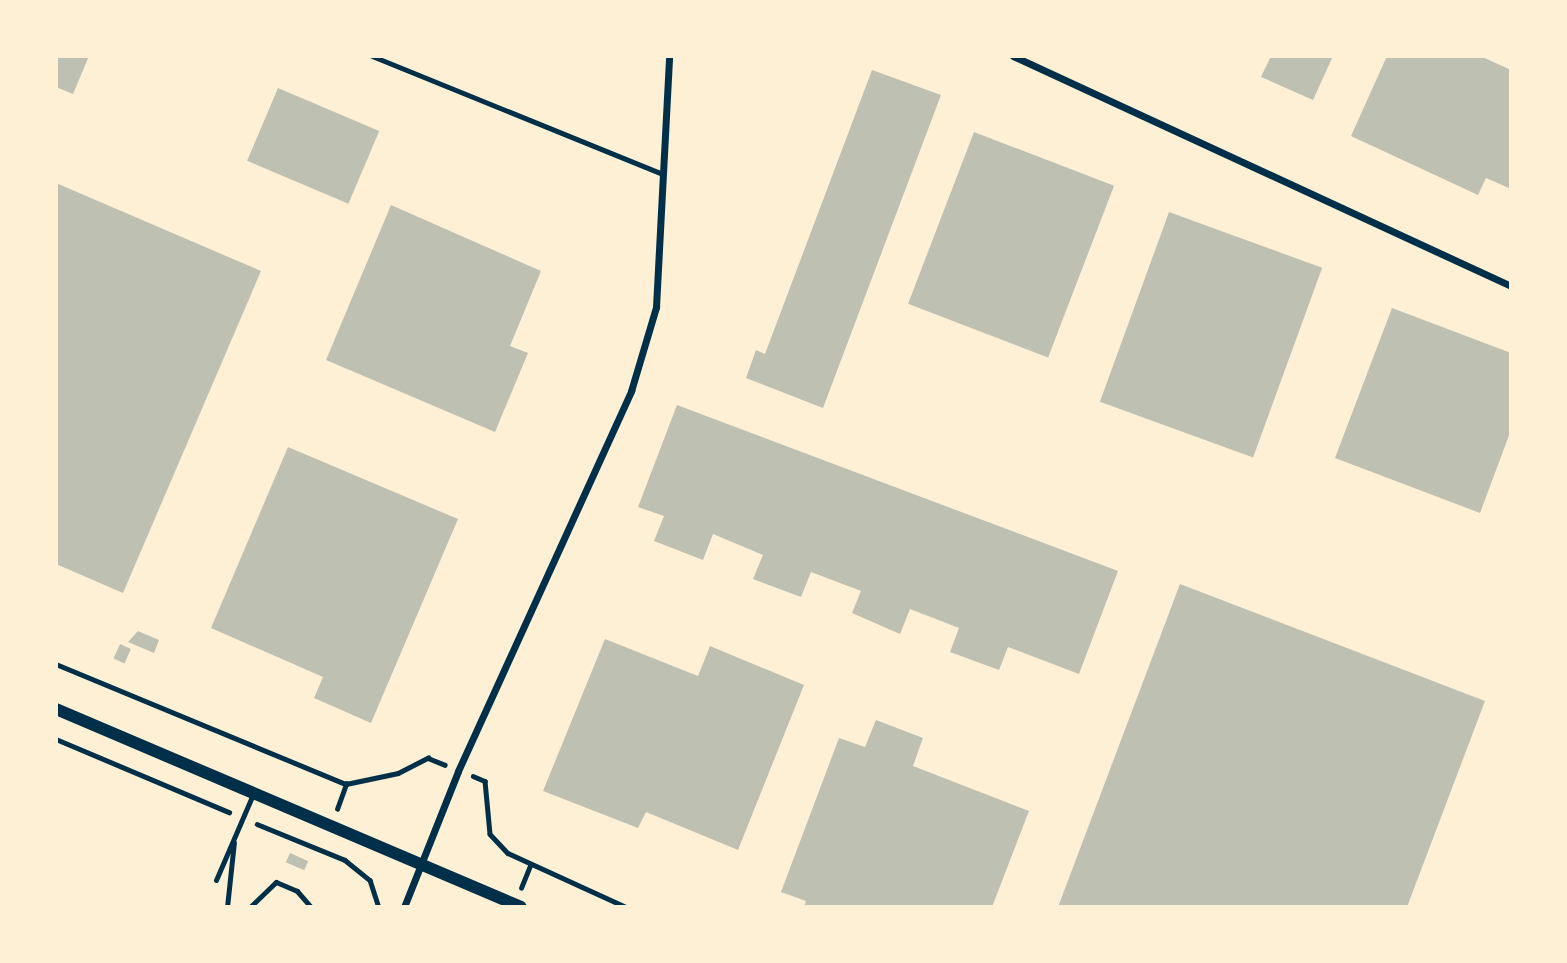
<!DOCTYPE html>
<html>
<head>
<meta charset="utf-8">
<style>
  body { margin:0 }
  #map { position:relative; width:1567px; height:963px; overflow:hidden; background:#fdf0d5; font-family:Quicksand,sans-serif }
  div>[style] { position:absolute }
  .building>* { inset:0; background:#bec0b2; transform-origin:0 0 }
  .path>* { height:4.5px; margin:-2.25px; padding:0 2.25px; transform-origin:2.25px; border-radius:2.25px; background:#003049 }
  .service>* { height:5px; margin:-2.5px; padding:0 2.5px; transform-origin:2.5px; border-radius:2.5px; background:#003049 }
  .minor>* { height:7px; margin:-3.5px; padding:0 3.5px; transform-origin:3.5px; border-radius:3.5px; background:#003049 }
  .tertiary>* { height:12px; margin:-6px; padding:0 6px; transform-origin:6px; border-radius:6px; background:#003049 }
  span { translate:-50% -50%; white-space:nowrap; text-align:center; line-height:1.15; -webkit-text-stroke:5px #fdf0d5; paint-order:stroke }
  .frame { position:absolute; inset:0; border:58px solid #fdf0d5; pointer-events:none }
</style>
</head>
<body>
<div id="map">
  <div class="building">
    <div style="clip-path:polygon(56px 56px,89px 56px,73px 94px,56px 87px)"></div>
    <div style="clip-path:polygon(1271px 56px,1333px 56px,1313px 100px,1261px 77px)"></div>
    <div style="clip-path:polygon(1387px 56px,1480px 56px,1511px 70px,1511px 189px,1486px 178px,1478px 195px,1351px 136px)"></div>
    <div style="clip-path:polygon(872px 70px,941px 95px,823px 408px,746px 378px,756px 350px,765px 354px)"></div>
    <div style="left:278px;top:88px;width:110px;height:79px;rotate:23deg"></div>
    <div style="left:974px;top:132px;width:150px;height:184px;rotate:21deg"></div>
    <div style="clip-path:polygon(56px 183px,261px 271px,123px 593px,56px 564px)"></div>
    <div style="clip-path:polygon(391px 205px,541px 271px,510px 346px,528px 353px,495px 432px,326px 360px)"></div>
    <div style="left:1169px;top:212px;width:163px;height:202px;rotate:20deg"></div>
    <div style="clip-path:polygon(1392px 308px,1511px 353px,1511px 430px,1480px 513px,1335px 458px)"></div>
    <div style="clip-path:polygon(677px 405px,1118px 571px,1079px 674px,1008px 647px,999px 670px,950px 652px,959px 628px,910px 609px,900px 634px,852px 613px,861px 591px,811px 572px,801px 597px,753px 579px,763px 555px,713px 534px,703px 560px,654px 541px,664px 516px,638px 507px)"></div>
    <div style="clip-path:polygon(288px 447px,458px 519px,371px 723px,314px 698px,323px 677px,211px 628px)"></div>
    <div style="clip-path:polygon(1180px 584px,1485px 701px,1407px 907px,1058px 907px)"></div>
    <div style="clip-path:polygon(138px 631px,159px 640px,154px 653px,128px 642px)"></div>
    <div style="clip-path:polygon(605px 639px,698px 676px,710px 646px,804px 685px,738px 850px,646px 812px,638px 828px,543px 791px)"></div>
    <div style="left:120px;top:644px;width:12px;height:16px;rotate:24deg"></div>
    <div style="clip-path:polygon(876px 720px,923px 738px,913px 766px,1029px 811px,992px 907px,804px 907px,806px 901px,781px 892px,839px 738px,865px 747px)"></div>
    <div style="left:290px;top:853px;width:20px;height:10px;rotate:24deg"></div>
  </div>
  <div class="path">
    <div style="left:56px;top:664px;width:314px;rotate:22.5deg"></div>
    <div style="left:346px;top:784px;width:53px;rotate:-11.9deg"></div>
    <div style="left:398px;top:773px;width:34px;rotate:-27deg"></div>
    <div style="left:428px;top:758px;width:18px;rotate:22deg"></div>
    <div style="left:56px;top:739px;width:188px;rotate:22.9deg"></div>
    <div style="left:473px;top:776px;width:13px;rotate:23deg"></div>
    <div style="left:485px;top:781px;width:53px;rotate:84.6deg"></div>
    <div style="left:490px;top:834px;width:26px;rotate:47deg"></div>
    <div style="left:508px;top:853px;width:130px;rotate:24.6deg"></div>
    <div style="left:337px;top:809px;width:27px;rotate:-70deg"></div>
    <div style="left:257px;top:824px;width:95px;rotate:22.2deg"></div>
    <div style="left:345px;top:860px;width:32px;rotate:39deg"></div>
    <div style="left:370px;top:880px;width:28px;rotate:72deg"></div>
    <div style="left:521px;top:888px;width:24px;rotate:-68deg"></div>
  </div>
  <div class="service">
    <div style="left:372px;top:56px;width:314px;rotate:22.1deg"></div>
    <div style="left:216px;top:880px;width:94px;rotate:-66.7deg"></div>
    <div style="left:227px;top:907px;width:65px;rotate:-83.9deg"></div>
    <div style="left:250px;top:907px;width:36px;rotate:-44deg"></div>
    <div style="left:276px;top:882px;width:23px;rotate:23deg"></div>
    <div style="left:297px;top:891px;width:21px;rotate:49deg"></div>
  </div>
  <div class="minor">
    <div style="left:1013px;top:56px;width:549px;rotate:24.79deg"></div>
    <div style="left:404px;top:907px;width:146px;rotate:-68.3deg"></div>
    <div style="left:458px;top:771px;width:418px;rotate:-65.5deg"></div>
    <div style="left:631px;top:391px;width:88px;rotate:-73.4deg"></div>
    <div style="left:656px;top:307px;width:251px;rotate:-87deg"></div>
  </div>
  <div class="tertiary">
    <div style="left:56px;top:709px;width:505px;rotate:23.06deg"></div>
  </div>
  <div class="frame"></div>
</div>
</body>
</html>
